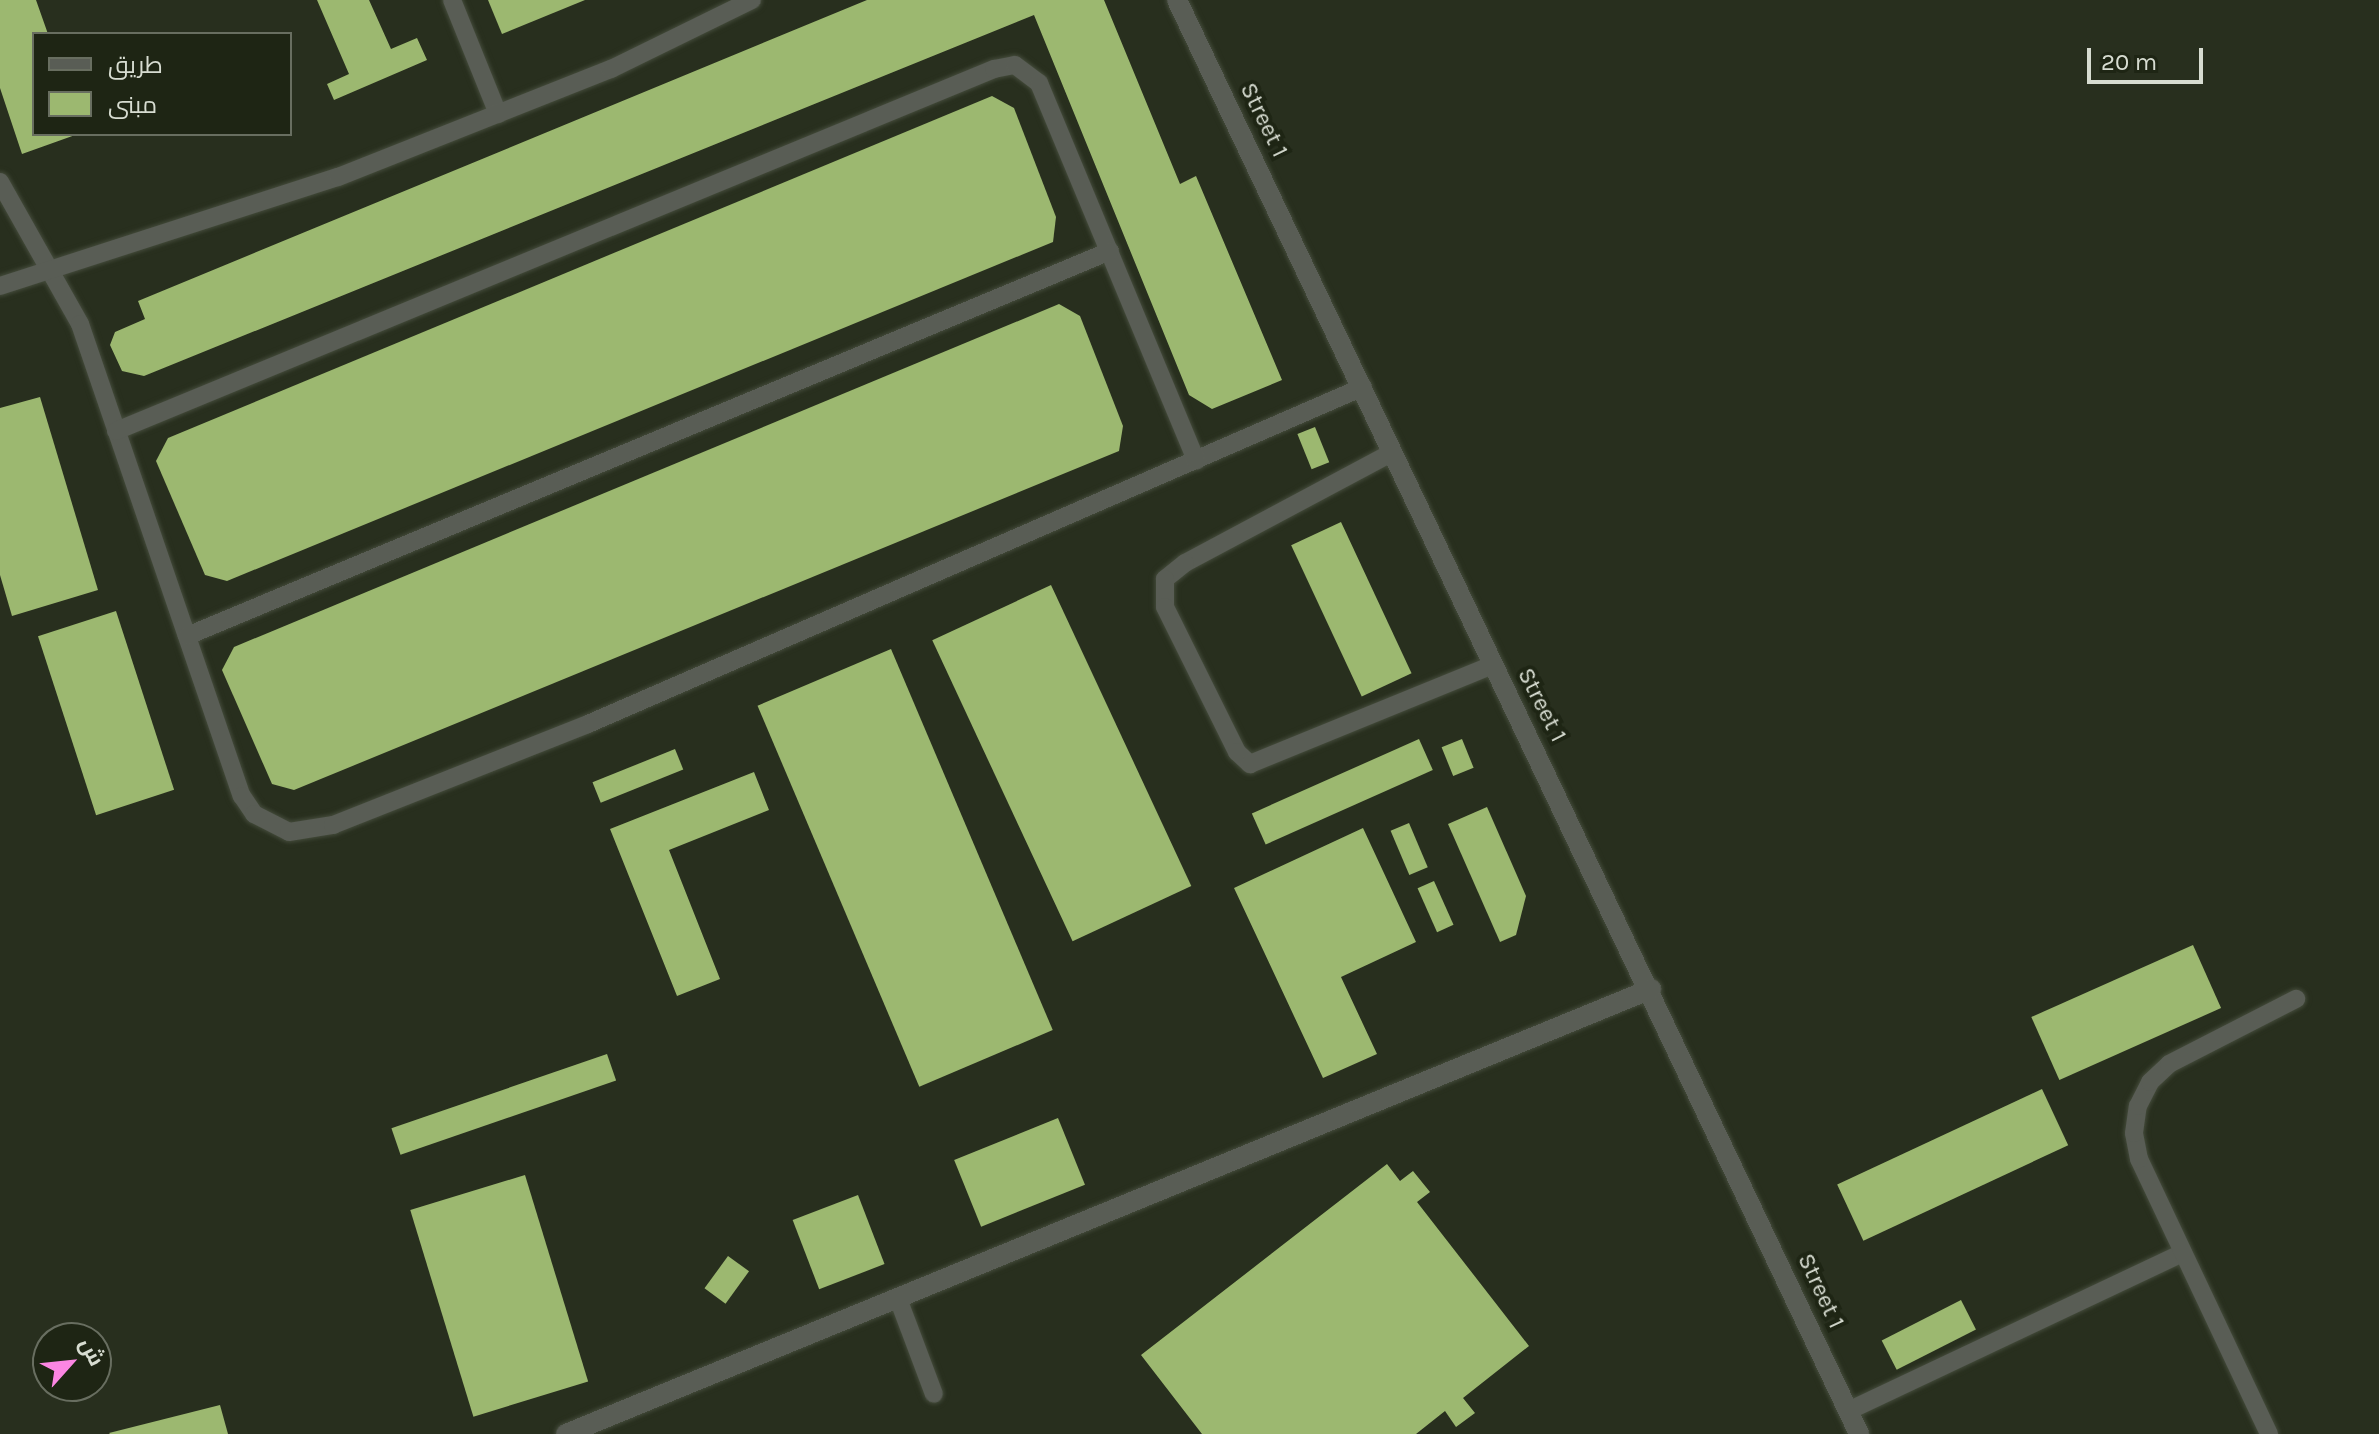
<!DOCTYPE html>
<html>
<head>
<meta charset="utf-8">
<style>
  body { margin:0 }
  #map { position:relative; width:2379px; height:1434px; overflow:hidden; background:#282f1e; font-family:Karla,Cairo,sans-serif }
  div>[style] { position:absolute }
  .building>* { inset:0; background:#9cb870; transform-origin:0 0 }
  .roads { filter:drop-shadow(0 0 2px #444b3b) drop-shadow(0 0 2px #444b3b) }
  .lane>* { height:18px; margin:-9px; padding:0 9px; transform-origin:9px; border-radius:9px; background:#595d55 }
  .street>* { height:20px; margin:-10px; padding:0 10px; transform-origin:10px; border-radius:10px; background:#595d55 }
  span { translate:-50% -50%; white-space:nowrap; text-align:center; line-height:1.15; -webkit-text-stroke:8px #1e2514; paint-order:stroke }
  .street-label { font-size:24px; color:#d7dcd1 }
  .legend { position:absolute; left:32px; top:32px; width:260px; height:104px; box-sizing:border-box; background:#1e2514; border:2px solid #686e60; margin:0; padding:10px 14px; list-style:none; font-size:24px; color:#d7dcd1 }
  .legend li { display:flex; align-items:center; gap:16px; height:40px }
  .legend b { width:40px; border:2px solid #686e60 }
  .north { position:absolute; left:32px; top:1322px; width:80px; height:80px; box-sizing:border-box; background:#1e2514; border:2px solid #686e60; border-radius:50%; rotate:63deg; font-size:22px; font-weight:700; line-height:32px; text-align:center; color:#d7dcd1 }
  .north::after { content:''; display:block; margin:auto; width:28px; height:36px; background:#fc86e3; clip-path:polygon(50% 0,100% 100%,50% 72%,0 100%) }
  .scale { position:absolute; left:2087px; top:48px; width:116px; height:36px; box-sizing:border-box; border:4px solid #d7dcd1; border-top:0; padding-left:10px; font-size:24px; line-height:28px; white-space:nowrap; color:#d7dcd1; -webkit-text-stroke:6px #1e2514; paint-order:stroke }
</style>
</head>
<body>
<div id="map">
  <div class="building">
    <div style="clip-path:polygon(0 0,36px 0,48px 34px,34px 34px,34px 134px,78px 134px,22px 154px,0 88px)"></div>
    <div style="clip-path:polygon(317px 0,369px 0,391px 49px,417px 38px,427px 60px,334px 100px,327px 84px,349px 74px)"></div>
    <div style="clip-path:polygon(488px 0,585px 0,502px 34px)"></div>
    <div style="clip-path:polygon(867px 0,1104px 0,1180px 184px,1196px 176px,1282px 380px,1212px 409px,1189px 395px,1034px 15px,144px 376px,122px 371px,110px 345px,115px 332px,145px 319px,138px 301px)"></div>
    <div style="clip-path:polygon(992px 96px,1014px 108px,1056px 217px,1053px 242px,227px 581px,205px 575px,156px 461px,168px 438px)"></div>
    <div style="clip-path:polygon(1059px 304px,1080px 316px,1123px 426px,1119px 451px,294px 790px,272px 784px,222px 670px,234px 647px)"></div>
    <div style="clip-path:polygon(40px 397px,98px 590px,12px 616px,0 575px,0 408px)"></div>
    <div style="left:1315px;top:427px;width:38px;height:19px;rotate:68deg"></div>
    <div style="left:1341px;top:522px;width:167px;height:55px;rotate:65deg"></div>
    <div style="left:1051px;top:585px;width:332px;height:131px;rotate:65deg"></div>
    <div style="left:116px;top:611px;width:188px;height:82px;rotate:72deg"></div>
    <div style="left:891px;top:649px;width:414px;height:145px;rotate:67deg"></div>
    <div style="left:1419px;top:739px;width:34px;height:183px;rotate:66deg"></div>
    <div style="left:1462px;top:739px;width:31px;height:22px;rotate:68deg"></div>
    <div style="left:675px;top:749px;width:22px;height:89px;rotate:68deg"></div>
    <div style="clip-path:polygon(754px 772px,769px 810px,669px 850px,720px 979px,677px 996px,610px 829px)"></div>
    <div style="clip-path:polygon(1487px 807px,1526px 896px,1516px 935px,1500px 942px,1448px 824px)"></div>
    <div style="left:1409px;top:823px;width:48px;height:20px;rotate:67deg"></div>
    <div style="clip-path:polygon(1363px 828px,1416px 942px,1341px 977px,1377px 1054px,1323px 1078px,1234px 888px)"></div>
    <div style="left:1434px;top:881px;width:48px;height:18px;rotate:66deg"></div>
    <div style="left:2193px;top:945px;width:69px;height:177px;rotate:66deg"></div>
    <div style="left:607px;top:1054px;width:28px;height:228px;rotate:71deg"></div>
    <div style="left:2042px;top:1089px;width:62px;height:226px;rotate:65deg"></div>
    <div style="left:1058px;top:1118px;width:72px;height:112px;rotate:68deg"></div>
    <div style="clip-path:polygon(1387px 1164px,1400px 1181px,1413px 1171px,1430px 1192px,1417px 1202px,1529px 1346px,1463px 1398px,1475px 1413px,1456px 1427px,1445px 1411px,1416px 1434px,1202px 1434px,1141px 1355px)"></div>
    <div style="left:525px;top:1175px;width:216px;height:120px;rotate:73deg"></div>
    <div style="left:858px;top:1195px;width:74px;height:70px;rotate:69deg"></div>
    <div style="left:728px;top:1256px;width:26px;height:40px;rotate:36deg"></div>
    <div style="left:1961px;top:1300px;width:33px;height:89px;rotate:63deg"></div>
    <div style="clip-path:polygon(220px 1405px,228px 1434px,110px 1434px,109px 1433px)"></div>
  </div>
  <div class="roads">
    <div class="lane">
      <div style="left:452px;top:0;width:123px;rotate:68deg"></div>
      <div style="left:0;top:182px;width:163px;rotate:60.6deg"></div>
      <div style="left:80px;top:324px;width:499px;rotate:71.1deg"></div>
      <div style="left:242px;top:796px;width:22px;rotate:56deg"></div>
      <div style="left:254px;top:814px;width:39px;rotate:27deg"></div>
      <div style="left:289px;top:832px;width:45px;rotate:-9deg"></div>
      <div style="left:333px;top:825px;width:274px;rotate:-21.6deg"></div>
      <div style="left:588px;top:724px;width:845px;rotate:-23.5deg"></div>
      <div style="left:0;top:286px;width:355px;rotate:-17.9deg"></div>
      <div style="left:338px;top:177px;width:294px;rotate:-21.6deg"></div>
      <div style="left:611px;top:69px;width:157px;rotate:-26.1deg"></div>
      <div style="left:116px;top:431px;width:950px;rotate:-22.41deg"></div>
      <div style="left:994px;top:69px;width:21px;rotate:-11deg"></div>
      <div style="left:1015px;top:65px;width:30px;rotate:37deg"></div>
      <div style="left:1039px;top:83px;width:409px;rotate:67.4deg"></div>
      <div style="left:1393px;top:452px;width:236px;rotate:151.9deg"></div>
      <div style="left:1185px;top:563px;width:26px;rotate:141deg"></div>
      <div style="left:1165px;top:579px;width:28px;rotate:90deg"></div>
      <div style="left:1165px;top:607px;width:162px;rotate:63.6deg"></div>
      <div style="left:1237px;top:752px;width:18px;rotate:43deg"></div>
      <div style="left:1250px;top:764px;width:262px;rotate:-22.2deg"></div>
      <div style="left:187px;top:636px;width:1000px;rotate:-22.64deg"></div>
      <div style="left:899px;top:1301px;width:99px;rotate:69.4deg"></div>
      <div style="left:1848px;top:1411px;width:370px;rotate:-25.3deg"></div>
      <div style="left:2269px;top:1434px;width:304px;rotate:-115.3deg"></div>
      <div style="left:2139px;top:1159px;width:26px;rotate:-101deg"></div>
      <div style="left:2134px;top:1133px;width:27px;rotate:-82deg"></div>
      <div style="left:2138px;top:1106px;width:27px;rotate:-63deg"></div>
      <div style="left:2150px;top:1082px;width:26px;rotate:-43deg"></div>
      <div style="left:2169px;top:1064px;width:143px;rotate:-27.1deg"></div>
    </div>
    <div class="street">
      <div style="left:1177px;top:0;width:1588px;rotate:64.56deg"></div>
      <div style="left:566px;top:1434px;width:1173px;rotate:-22.3deg"></div>
    </div>
  </div>
  <div class="street-label">
    <span style="left:1264px;top:120px;rotate:64deg">Street 1</span>
    <span style="left:1542px;top:705px;rotate:63deg">Street 1</span>
    <span style="left:1821px;top:1291px;rotate:65deg">Street 1</span>
  </div>
  <ul class="legend">
  <li><b style="height:10px;background:#595d55"></b>طريق</li>
  <li><b style="height:22px;background:#9cb870"></b>مبنى</li>
  </ul>
  <div class="north">ش</div>
  <div class="scale">20 m</div>
</div>
</body>
</html>
